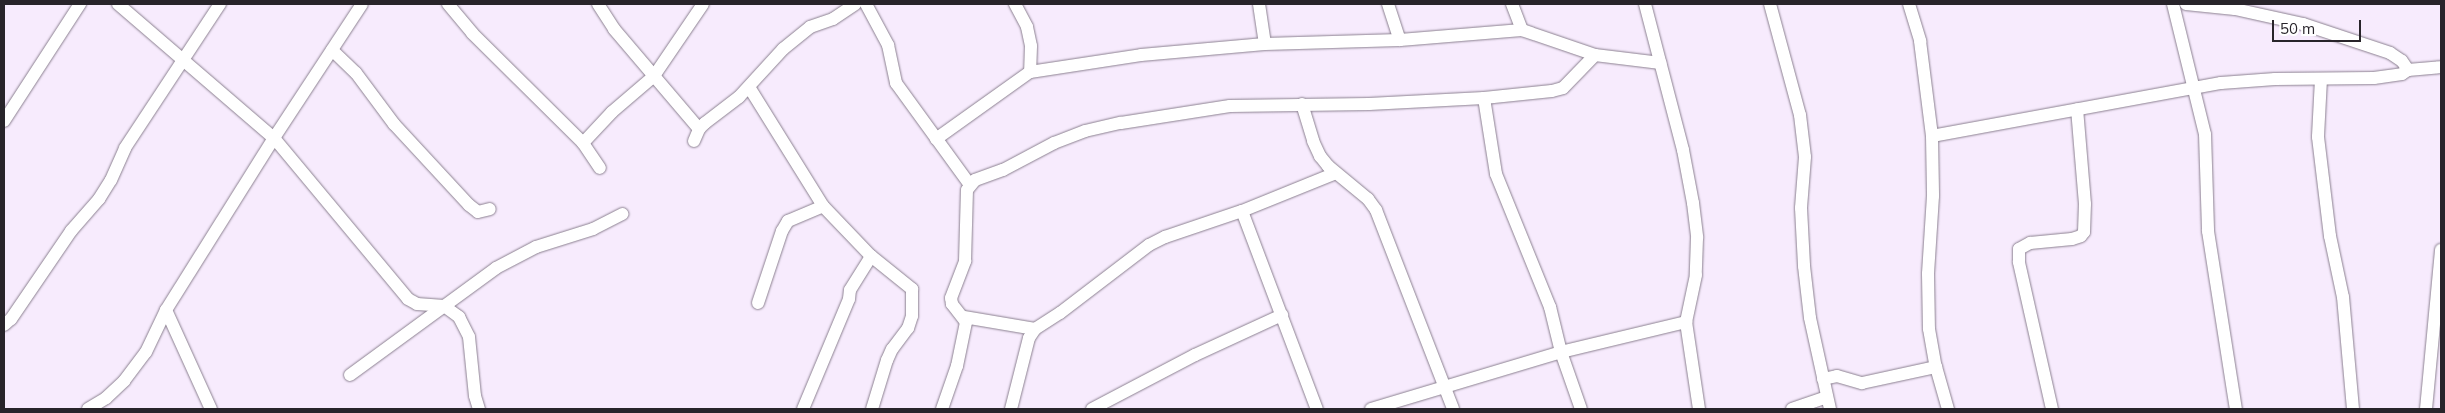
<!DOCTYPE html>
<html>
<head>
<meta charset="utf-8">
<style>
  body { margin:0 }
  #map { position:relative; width:2445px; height:413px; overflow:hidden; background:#f7ebfd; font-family:Mulish,sans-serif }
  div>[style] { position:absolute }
  .roads { filter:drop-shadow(0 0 1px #8b8090) drop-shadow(0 0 1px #8b8090) }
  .minor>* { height:12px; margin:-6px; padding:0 6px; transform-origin:6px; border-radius:6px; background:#fff }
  span { translate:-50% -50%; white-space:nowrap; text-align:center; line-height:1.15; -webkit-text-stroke:4px #fff; paint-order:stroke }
  .frame { position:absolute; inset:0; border:5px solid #28242a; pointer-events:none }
  .scale { position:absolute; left:2272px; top:20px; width:89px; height:22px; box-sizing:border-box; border:2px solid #28242a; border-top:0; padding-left:6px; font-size:15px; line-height:18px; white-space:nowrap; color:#28242a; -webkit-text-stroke:4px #fff; paint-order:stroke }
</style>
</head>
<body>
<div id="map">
  <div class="roads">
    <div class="minor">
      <div style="left:118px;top:4px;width:206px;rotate:40.7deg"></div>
      <div style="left:274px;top:138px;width:209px;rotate:50.2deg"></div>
      <div style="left:408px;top:299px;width:10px;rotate:29deg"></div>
      <div style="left:417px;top:304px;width:27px;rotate:4deg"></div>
      <div style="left:444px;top:306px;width:19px;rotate:36deg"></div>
      <div style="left:459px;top:317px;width:22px;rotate:63deg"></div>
      <div style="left:469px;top:337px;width:59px;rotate:84.2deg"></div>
      <div style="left:475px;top:396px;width:14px;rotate:73deg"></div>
      <div style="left:448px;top:4px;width:38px;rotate:50deg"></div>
      <div style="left:472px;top:33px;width:156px;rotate:44.7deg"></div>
      <div style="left:583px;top:143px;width:30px;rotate:56deg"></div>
      <div style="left:598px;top:4px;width:30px;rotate:57deg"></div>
      <div style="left:614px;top:29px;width:131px;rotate:49.6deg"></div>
      <div style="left:866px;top:4px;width:47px;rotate:61.8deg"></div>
      <div style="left:888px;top:45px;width:39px;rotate:78deg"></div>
      <div style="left:896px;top:83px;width:126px;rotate:54deg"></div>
      <div style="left:1015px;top:4px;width:26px;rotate:62deg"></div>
      <div style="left:1027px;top:27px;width:19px;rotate:78deg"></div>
      <div style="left:1031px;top:46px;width:26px;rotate:92deg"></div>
      <div style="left:1259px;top:4px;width:40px;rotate:81.5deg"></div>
      <div style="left:1388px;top:4px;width:38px;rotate:72deg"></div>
      <div style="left:1512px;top:4px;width:28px;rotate:69deg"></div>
      <div style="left:1645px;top:4px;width:151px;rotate:75.4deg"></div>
      <div style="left:1683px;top:150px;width:54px;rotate:79.3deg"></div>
      <div style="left:1693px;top:203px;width:35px;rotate:83deg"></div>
      <div style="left:1697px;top:238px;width:37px;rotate:92deg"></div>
      <div style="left:1696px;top:275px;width:48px;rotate:102deg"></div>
      <div style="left:1686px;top:322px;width:88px;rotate:81.5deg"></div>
      <div style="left:1770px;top:4px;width:115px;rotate:74.9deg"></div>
      <div style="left:1800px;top:115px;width:42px;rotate:83.2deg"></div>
      <div style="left:1805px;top:157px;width:51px;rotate:94.5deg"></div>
      <div style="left:1801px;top:208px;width:58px;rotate:87deg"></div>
      <div style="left:1804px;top:266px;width:52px;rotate:83.4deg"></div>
      <div style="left:1810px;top:318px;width:93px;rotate:77.6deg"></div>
      <div style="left:1909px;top:4px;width:39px;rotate:73deg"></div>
      <div style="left:1920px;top:41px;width:96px;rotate:82.8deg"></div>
      <div style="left:1932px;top:136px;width:60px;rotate:89deg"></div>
      <div style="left:1933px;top:196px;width:78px;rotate:93.7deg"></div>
      <div style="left:1928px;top:274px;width:55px;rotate:89deg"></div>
      <div style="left:1929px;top:329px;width:39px;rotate:80deg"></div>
      <div style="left:1936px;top:367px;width:44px;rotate:74.1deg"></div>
      <div style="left:2173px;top:4px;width:134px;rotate:76.2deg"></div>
      <div style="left:2205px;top:134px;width:97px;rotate:88.2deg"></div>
      <div style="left:2208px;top:231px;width:180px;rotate:81.1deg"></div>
      <div style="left:2186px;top:4px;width:49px;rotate:5.8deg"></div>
      <div style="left:2235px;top:9px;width:70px;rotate:12.4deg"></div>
      <div style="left:2303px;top:24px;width:92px;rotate:18.4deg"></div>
      <div style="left:2390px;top:53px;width:14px;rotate:34deg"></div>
      <div style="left:2402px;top:61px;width:11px;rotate:56deg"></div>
      <div style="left:332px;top:50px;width:33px;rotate:44deg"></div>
      <div style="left:356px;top:73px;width:64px;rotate:53.3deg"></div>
      <div style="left:394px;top:124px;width:110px;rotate:47.2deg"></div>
      <div style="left:469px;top:205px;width:11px;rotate:38deg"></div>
      <div style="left:478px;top:212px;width:12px;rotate:-14deg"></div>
      <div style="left:2321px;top:79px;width:58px;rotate:93deg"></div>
      <div style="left:2318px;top:137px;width:100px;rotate:83.1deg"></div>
      <div style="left:2330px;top:236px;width:62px;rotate:78deg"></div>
      <div style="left:2343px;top:297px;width:112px;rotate:84.9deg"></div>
      <div style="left:749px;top:87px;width:140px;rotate:58.1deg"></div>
      <div style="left:823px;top:206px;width:69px;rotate:46.2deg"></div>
      <div style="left:871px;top:256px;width:53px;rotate:38.8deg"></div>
      <div style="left:912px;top:289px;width:27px;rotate:90deg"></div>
      <div style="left:912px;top:316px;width:13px;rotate:108deg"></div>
      <div style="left:908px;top:328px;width:26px;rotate:127deg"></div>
      <div style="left:892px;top:349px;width:12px;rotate:114deg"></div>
      <div style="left:887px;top:360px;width:51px;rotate:107deg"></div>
      <div style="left:1484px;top:98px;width:68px;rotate:-5.9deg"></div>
      <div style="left:1552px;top:91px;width:11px;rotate:-15deg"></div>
      <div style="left:1563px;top:88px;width:46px;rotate:-45.9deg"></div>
      <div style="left:1302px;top:104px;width:39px;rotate:73deg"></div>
      <div style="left:1313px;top:141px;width:17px;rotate:65deg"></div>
      <div style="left:1320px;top:156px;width:13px;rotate:51deg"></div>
      <div style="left:1328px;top:166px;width:52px;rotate:39.5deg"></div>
      <div style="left:1368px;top:199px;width:14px;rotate:54deg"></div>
      <div style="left:1376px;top:210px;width:213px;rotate:68.8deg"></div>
      <div style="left:4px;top:121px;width:140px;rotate:-57deg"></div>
      <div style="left:1932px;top:136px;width:294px;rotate:-10.4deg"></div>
      <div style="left:2221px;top:83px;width:54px;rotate:-4.2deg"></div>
      <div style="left:2275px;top:79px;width:99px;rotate:-0.6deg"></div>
      <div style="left:2374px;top:78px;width:28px;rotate:-8deg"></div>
      <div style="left:2402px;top:74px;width:7px;rotate:-34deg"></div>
      <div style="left:2408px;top:70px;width:33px;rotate:-5deg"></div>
      <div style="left:936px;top:139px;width:115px;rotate:-35.5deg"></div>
      <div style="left:1030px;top:72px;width:112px;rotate:-8.7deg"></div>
      <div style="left:1141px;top:55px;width:124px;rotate:-5.1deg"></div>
      <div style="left:1265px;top:44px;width:135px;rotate:-1.7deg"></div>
      <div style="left:1400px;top:40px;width:122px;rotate:-4.7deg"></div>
      <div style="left:1522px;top:30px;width:77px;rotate:18.9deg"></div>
      <div style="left:1595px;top:55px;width:66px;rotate:6.9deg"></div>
      <div style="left:694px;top:141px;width:13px;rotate:-67deg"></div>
      <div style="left:699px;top:129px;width:8px;rotate:-45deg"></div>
      <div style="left:705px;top:123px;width:43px;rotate:-37.4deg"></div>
      <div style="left:739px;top:97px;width:65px;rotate:-47.5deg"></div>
      <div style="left:783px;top:49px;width:35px;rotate:-39deg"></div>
      <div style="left:810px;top:27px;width:24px;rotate:-19deg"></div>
      <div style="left:833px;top:19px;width:27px;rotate:-34deg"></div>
      <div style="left:583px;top:143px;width:42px;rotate:-46.9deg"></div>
      <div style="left:612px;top:112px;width:55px;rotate:-40.6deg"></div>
      <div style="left:654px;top:76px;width:87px;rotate:-55.8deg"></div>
      <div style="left:1242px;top:211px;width:212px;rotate:69.3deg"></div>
      <div style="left:758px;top:303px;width:76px;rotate:-71.6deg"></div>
      <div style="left:782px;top:231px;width:12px;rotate:-59deg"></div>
      <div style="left:788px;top:221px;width:38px;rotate:-23deg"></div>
      <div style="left:166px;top:310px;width:109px;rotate:65.6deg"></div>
      <div style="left:964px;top:317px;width:72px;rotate:9.6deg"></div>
      <div style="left:4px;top:325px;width:9px;rotate:-41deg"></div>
      <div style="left:11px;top:319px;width:107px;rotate:-55.7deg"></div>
      <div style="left:71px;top:231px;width:43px;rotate:-48.8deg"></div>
      <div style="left:99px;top:199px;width:22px;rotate:-58deg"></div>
      <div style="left:111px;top:180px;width:35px;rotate:-66deg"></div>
      <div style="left:125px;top:148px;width:173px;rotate:-56.6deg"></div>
      <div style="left:350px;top:375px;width:181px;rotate:-36.2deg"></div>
      <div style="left:496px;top:268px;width:45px;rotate:-27.7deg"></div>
      <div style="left:536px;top:247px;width:60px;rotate:-17.5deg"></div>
      <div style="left:593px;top:229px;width:33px;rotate:-27deg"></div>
      <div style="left:1823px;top:379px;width:14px;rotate:-12deg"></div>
      <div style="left:1837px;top:376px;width:26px;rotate:16deg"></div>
      <div style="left:1862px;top:383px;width:76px;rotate:-12.2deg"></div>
      <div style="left:88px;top:409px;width:21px;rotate:-31deg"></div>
      <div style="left:106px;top:398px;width:25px;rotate:-43deg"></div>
      <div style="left:124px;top:381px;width:36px;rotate:-53deg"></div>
      <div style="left:146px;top:352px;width:47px;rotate:-64.5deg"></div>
      <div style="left:166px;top:310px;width:203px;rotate:-57.9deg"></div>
      <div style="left:274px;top:138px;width:160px;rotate:-56.7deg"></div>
      <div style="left:803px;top:409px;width:119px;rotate:-67.3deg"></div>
      <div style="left:849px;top:299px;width:9px;rotate:-84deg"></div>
      <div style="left:850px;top:290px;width:40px;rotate:-58deg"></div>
      <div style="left:942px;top:409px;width:46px;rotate:-70.8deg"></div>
      <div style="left:957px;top:366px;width:45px;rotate:-78.4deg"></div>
      <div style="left:966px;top:322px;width:23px;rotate:-128deg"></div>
      <div style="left:952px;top:304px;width:6px;rotate:-99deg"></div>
      <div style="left:951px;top:298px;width:40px;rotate:-69deg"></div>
      <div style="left:965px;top:261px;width:71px;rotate:-88.4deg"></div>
      <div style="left:967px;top:190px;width:13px;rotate:-51deg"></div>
      <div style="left:975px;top:180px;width:30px;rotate:-20deg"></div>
      <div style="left:1003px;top:170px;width:58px;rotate:-27.9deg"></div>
      <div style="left:1054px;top:143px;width:33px;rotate:-21deg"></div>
      <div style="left:1085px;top:131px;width:37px;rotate:-13deg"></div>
      <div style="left:1121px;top:123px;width:110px;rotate:-8.9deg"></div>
      <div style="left:1230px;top:106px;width:139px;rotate:-0.8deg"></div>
      <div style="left:1369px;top:104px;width:115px;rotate:-3deg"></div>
      <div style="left:1484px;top:98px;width:77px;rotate:81deg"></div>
      <div style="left:1496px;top:174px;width:144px;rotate:67.9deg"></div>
      <div style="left:1550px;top:307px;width:46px;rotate:76.3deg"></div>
      <div style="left:1561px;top:352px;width:60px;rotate:70.7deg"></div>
      <div style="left:1011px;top:409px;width:73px;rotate:-75.8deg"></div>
      <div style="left:1029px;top:338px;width:11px;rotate:-56deg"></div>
      <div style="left:1035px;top:329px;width:30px;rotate:-33deg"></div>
      <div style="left:1060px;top:313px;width:112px;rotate:-37.4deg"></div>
      <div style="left:1149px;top:245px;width:18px;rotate:-27deg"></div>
      <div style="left:1165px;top:237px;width:81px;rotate:-18.7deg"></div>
      <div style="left:1242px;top:211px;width:101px;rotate:-22deg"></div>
      <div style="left:1092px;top:409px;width:116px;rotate:-27.7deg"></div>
      <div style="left:1195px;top:355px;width:96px;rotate:-24.7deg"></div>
      <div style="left:1371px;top:409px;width:198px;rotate:-16.7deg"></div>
      <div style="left:1561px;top:352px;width:129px;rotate:-13.5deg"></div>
      <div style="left:1792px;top:409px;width:37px;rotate:-19deg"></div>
      <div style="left:2052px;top:409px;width:151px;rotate:-102.7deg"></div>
      <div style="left:2019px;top:262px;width:13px;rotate:-90deg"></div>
      <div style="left:2019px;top:249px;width:13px;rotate:-29deg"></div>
      <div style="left:2030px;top:243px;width:42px;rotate:-5.4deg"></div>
      <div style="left:2072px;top:239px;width:9px;rotate:-18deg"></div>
      <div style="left:2081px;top:236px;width:5px;rotate:-53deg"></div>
      <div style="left:2084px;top:232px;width:28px;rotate:-88deg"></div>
      <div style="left:2085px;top:204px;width:95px;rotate:-94.8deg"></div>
      <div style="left:2426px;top:409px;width:160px;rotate:-84.6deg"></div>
    </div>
  </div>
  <div class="frame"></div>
  <div class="scale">50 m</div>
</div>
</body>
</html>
